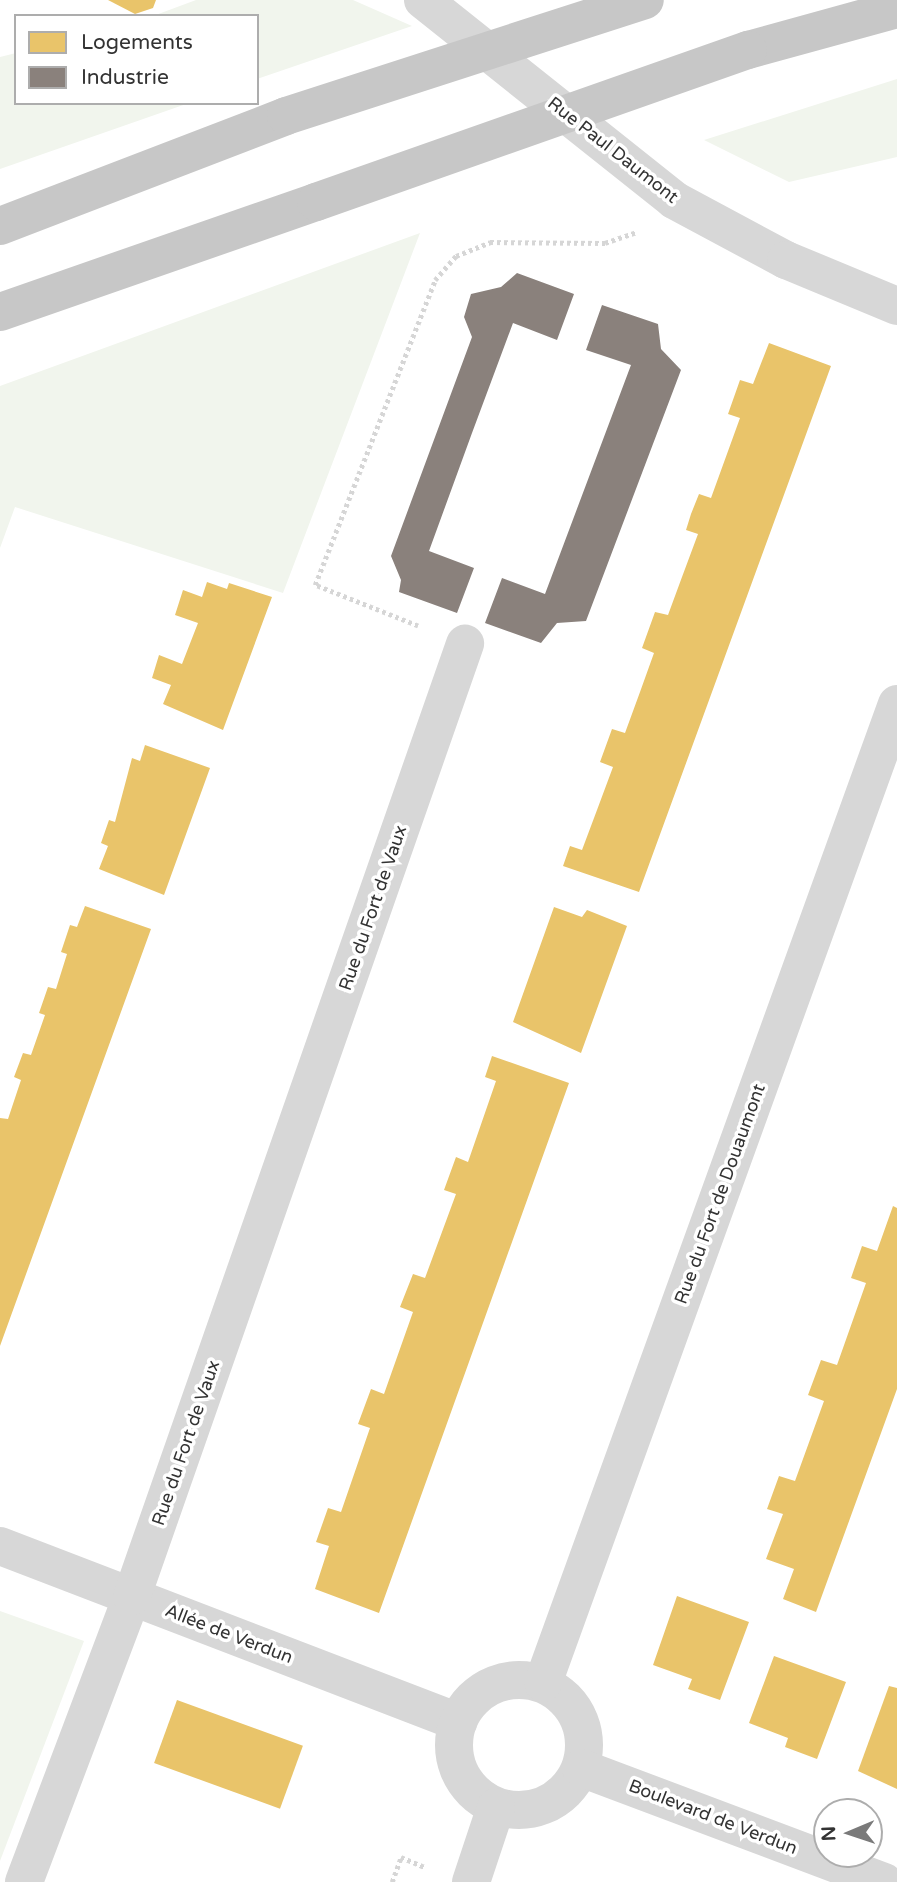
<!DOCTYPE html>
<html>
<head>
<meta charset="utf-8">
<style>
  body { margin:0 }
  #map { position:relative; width:897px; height:1882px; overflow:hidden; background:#fff; font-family:"Varela Round",sans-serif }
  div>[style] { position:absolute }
  .green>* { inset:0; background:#f1f5ed }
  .homes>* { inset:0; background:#e9c46a; transform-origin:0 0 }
  .industry>* { inset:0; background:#8a817c }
  .path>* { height:4.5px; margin-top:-2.25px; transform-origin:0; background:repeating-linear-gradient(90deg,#d6d6d6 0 3.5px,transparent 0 7px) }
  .minor>* { height:38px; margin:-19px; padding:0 19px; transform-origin:19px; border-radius:19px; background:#d7d7d7 }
  .minor>.ring { margin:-19px; padding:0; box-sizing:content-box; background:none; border:38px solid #d7d7d7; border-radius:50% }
  .trunk>* { height:38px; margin:-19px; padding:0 19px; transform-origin:19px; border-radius:19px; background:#c7c7c7 }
  .trunk-bridge>* { height:38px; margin:-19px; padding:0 19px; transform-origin:19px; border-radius:19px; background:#c7c7c7 }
  span { translate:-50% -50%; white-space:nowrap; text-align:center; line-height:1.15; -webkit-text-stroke:7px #fff; paint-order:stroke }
  .street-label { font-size:18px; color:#333 }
  .legend { position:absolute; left:14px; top:14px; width:245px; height:91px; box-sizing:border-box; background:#fff; border:2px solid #adadad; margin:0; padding:9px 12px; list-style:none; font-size:21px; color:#333 }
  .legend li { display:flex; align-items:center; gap:14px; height:35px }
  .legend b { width:35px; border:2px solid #adadad }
  .north { position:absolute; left:813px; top:1798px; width:70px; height:70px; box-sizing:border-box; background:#fff; border:2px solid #adadad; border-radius:50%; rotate:268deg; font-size:19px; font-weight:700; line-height:28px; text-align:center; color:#333 }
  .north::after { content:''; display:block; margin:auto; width:24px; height:32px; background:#7a7a7a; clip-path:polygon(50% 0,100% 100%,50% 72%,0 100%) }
</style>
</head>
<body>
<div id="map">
  <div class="green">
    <div style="clip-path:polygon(196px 0,353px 0,412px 26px,257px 79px,257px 16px,153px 16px)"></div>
    <div style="clip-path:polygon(16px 53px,16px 103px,189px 103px,0 169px,0 57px)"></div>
    <div style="clip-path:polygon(897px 79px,897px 157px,789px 182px,704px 140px)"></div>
    <div style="clip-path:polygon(420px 233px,283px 593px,15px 507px,0 548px,0 386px)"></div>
    <div style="clip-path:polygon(0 1611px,84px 1641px,0 1861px)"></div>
  </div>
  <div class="homes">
    <div style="clip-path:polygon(108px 0,156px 0,153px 8px,135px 14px)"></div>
    <div style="clip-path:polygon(769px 343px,831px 366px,639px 892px,563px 866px,570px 846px,582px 850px,597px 810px,613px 767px,600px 762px,612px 729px,625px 733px,640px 692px,654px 653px,642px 648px,655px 612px,668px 615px,682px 577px,698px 534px,686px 530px,691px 514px,699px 494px,711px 498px,740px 418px,728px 414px,740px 380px,753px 384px)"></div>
    <div style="clip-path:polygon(207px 582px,227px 589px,229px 583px,272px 597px,223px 730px,163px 704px,171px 685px,152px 678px,159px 655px,182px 664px,198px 623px,175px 615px,183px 590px,202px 597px)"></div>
    <div style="clip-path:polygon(145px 745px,210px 768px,164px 895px,99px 869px,108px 846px,101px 843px,109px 820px,115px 822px,132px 758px,140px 761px)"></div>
    <div style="clip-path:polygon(85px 906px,151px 929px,0 1346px,0 1118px,8px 1119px,21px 1080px,14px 1077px,23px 1053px,31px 1055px,45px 1015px,39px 1013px,48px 987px,56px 989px,67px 954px,61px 952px,70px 925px,77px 927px)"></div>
    <div style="clip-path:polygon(554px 907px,582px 917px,587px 910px,627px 926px,581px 1053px,513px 1022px)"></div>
    <div style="clip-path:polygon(492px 1056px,569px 1083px,379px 1613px,315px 1589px,329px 1546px,316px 1542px,328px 1508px,341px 1512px,370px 1428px,358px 1424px,371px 1389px,384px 1394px,413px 1312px,400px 1307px,413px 1274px,425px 1278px,456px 1194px,444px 1190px,456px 1157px,468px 1162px,496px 1081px,485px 1077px)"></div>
    <div style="clip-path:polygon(893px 1206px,897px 1208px,897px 1389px,816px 1612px,783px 1599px,794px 1569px,766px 1559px,783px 1514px,767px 1509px,779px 1476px,795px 1481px,824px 1401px,808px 1395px,821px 1360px,837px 1365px,866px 1283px,851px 1278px,862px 1246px,877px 1251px)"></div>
    <div style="clip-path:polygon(677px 1596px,749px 1622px,720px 1700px,688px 1689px,692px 1679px,653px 1665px)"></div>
    <div style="clip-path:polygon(774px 1656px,846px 1682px,817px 1759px,785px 1747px,788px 1738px,749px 1723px)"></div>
    <div style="clip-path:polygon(889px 1686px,897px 1688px,897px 1789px,858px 1771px)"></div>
    <div style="left:177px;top:1700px;width:134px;height:67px;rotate:20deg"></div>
  </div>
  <div class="industry">
    <div style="clip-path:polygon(517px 273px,574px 294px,557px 340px,513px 323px,472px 433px,429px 551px,474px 568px,457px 613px,399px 592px,401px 580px,391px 556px,472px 337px,464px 317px,471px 294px,501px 287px)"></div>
    <div style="clip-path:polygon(602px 305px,658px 324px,661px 349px,681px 370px,586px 621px,557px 623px,541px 643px,485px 623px,502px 578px,545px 594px,631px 365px,586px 350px)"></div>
  </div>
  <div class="path">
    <div style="left:418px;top:626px;width:111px;rotate:-158.3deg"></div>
    <div style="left:315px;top:585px;width:328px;rotate:-68.5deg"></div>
    <div style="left:435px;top:280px;width:32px;rotate:-49deg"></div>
    <div style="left:456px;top:256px;width:37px;rotate:-22deg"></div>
    <div style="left:490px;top:242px;width:115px;rotate:0.5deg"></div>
    <div style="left:605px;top:243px;width:34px;rotate:-19deg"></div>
    <div style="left:392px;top:1882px;width:27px;rotate:-70deg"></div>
    <div style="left:401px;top:1857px;width:26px;rotate:23deg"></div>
  </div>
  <div class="minor">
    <div style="left:423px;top:0;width:321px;rotate:38.5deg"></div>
    <div style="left:674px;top:200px;width:127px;rotate:28.2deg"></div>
    <div style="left:786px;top:260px;width:120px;rotate:22.5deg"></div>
    <div style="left:0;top:1546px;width:491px;rotate:21deg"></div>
    <div class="ring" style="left:454px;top:1680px;width:92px;height:92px"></div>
    <div style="left:543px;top:1683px;width:1041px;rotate:-70.12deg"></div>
    <div style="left:581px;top:1768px;width:324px;rotate:20.6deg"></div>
    <div style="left:24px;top:1882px;width:306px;rotate:-69.3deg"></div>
    <div style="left:132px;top:1596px;width:1009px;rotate:-70.72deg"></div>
    <div style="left:471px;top:1882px;width:79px;rotate:-71.6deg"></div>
  </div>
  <div class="trunk">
    <div style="left:748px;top:50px;width:155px;rotate:-15.4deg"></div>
    <div style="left:0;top:226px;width:306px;rotate:-21deg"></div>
    <div style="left:0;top:312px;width:335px;rotate:-19.2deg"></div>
  </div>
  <div class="trunk-bridge">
    <div style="left:286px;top:116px;width:377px;rotate:-17.9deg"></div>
    <div style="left:316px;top:202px;width:458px;rotate:-19.4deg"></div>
  </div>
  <div class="street-label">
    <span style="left:613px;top:150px;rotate:38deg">Rue Paul Daumont</span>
    <span style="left:373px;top:908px;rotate:-71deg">Rue du Fort de Vaux</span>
    <span style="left:720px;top:1194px;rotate:-70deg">Rue du Fort de Douaumont</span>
    <span style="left:186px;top:1443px;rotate:-71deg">Rue du Fort de Vaux</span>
    <span style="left:229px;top:1634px;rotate:21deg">Allée de Verdun</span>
    <span style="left:713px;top:1817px;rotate:21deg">Boulevard de Verdun</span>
  </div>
  <ul class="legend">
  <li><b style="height:19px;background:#e9c46a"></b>Logements</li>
  <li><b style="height:19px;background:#8a817c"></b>Industrie</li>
  </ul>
  <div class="north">N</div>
</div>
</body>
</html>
